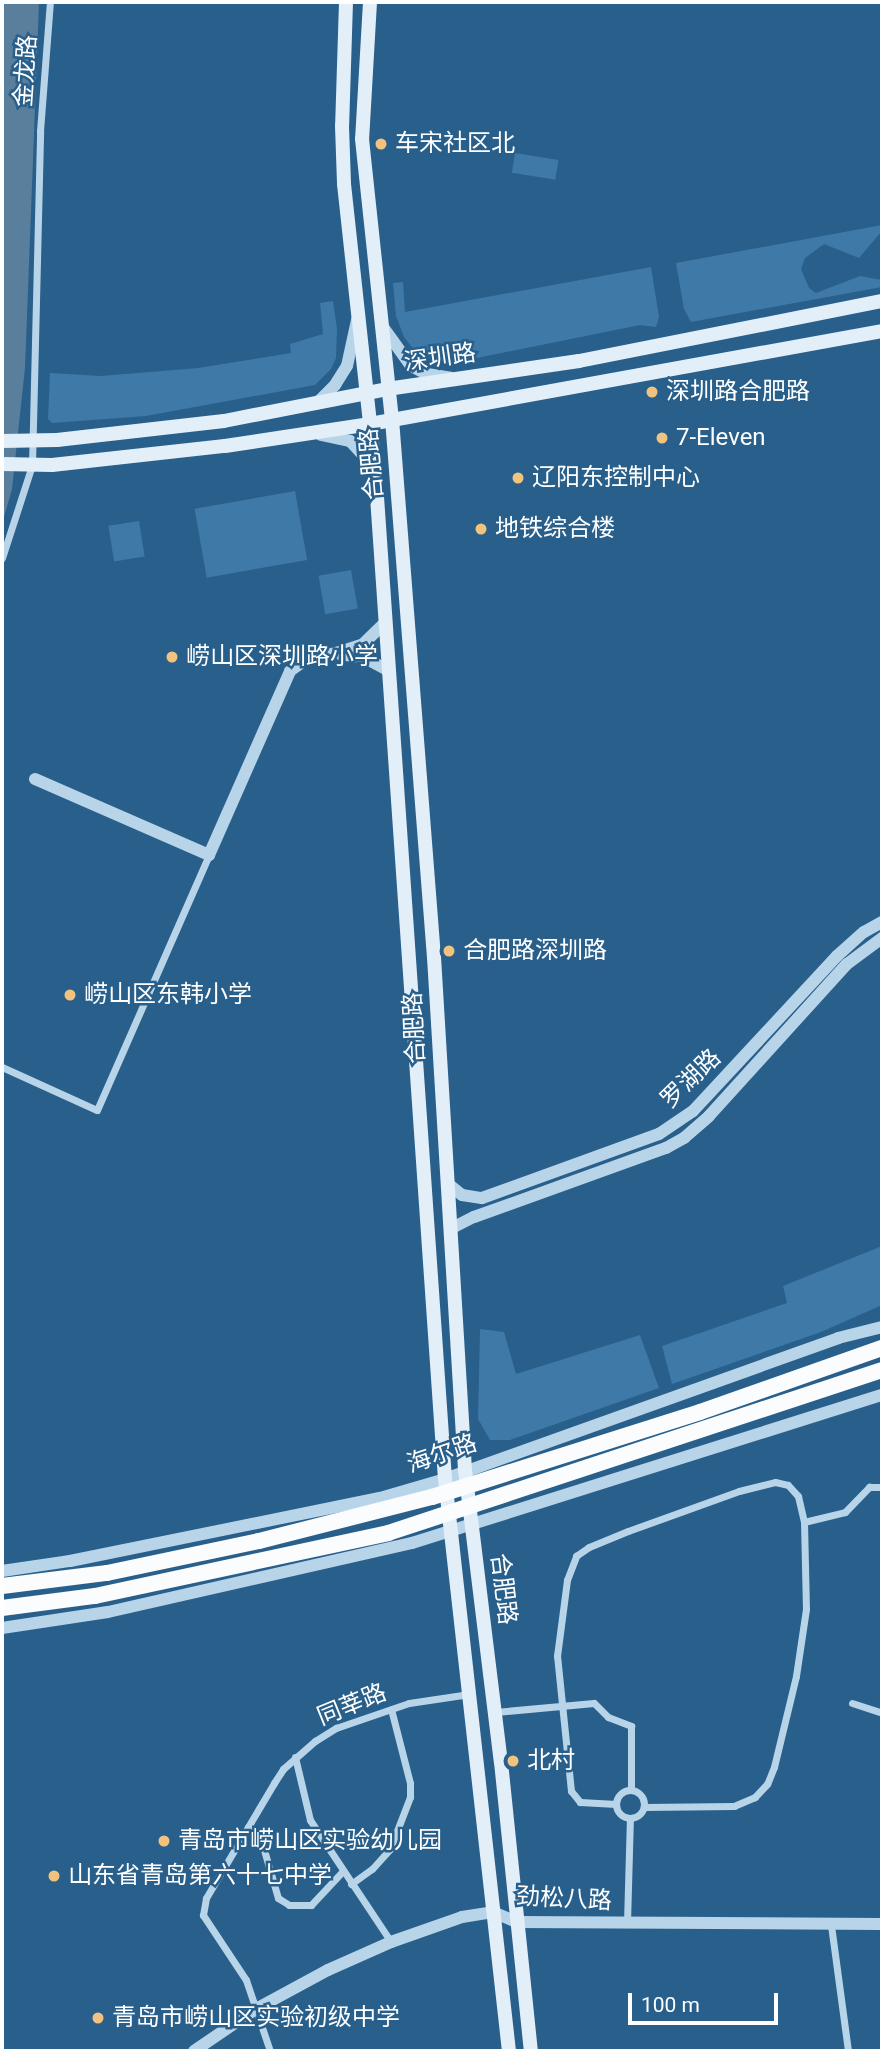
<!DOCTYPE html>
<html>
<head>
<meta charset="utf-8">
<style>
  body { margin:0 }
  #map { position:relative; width:884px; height:2053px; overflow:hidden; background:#295f8b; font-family:Roboto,"Noto Sans SC",sans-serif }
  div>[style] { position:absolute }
  .green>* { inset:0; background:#3e79a8; transform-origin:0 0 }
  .water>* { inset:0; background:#5a7f9d }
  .minor>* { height:7px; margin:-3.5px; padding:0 3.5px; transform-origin:3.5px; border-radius:3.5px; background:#b8d4e9 }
  .minor>.ring { margin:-3.5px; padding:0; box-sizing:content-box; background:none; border:7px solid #b8d4e9; border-radius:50% }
  .tertiary>* { height:12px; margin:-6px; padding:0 6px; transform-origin:6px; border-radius:6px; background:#b8d4e9 }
  .secondary>* { height:14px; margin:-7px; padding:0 7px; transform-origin:7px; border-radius:7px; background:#e2eef8 }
  .primary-bridge>* { height:16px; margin:-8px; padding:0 8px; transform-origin:8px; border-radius:8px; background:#fafcfe }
  .dots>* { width:19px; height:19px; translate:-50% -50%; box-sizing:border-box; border:4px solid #295f8b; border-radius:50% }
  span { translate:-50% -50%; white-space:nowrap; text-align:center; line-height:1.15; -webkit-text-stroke:5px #295f8b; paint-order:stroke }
  .street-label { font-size:24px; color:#fff }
  .poi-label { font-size:24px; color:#fff }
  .left { translate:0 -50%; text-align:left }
  .frame { position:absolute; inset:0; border:4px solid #fff; pointer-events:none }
  .scale { position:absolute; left:628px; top:1993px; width:150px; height:32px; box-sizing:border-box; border:4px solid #fff; border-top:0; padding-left:9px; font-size:21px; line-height:24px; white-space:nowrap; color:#fff; -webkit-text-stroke:5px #295f8b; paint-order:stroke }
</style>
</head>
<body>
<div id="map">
  <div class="green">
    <div style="left:515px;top:153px;width:44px;height:20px;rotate:9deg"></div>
    <div style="clip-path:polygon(882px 225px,882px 231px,859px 258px,824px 244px,805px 258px,801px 269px,809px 288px,816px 293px,860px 276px,882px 280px,882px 287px,691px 322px,684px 309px,676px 263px)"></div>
    <div style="clip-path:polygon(651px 267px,659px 317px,656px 327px,640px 325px,452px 363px,418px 355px,404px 337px,396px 316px,393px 283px,403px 282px,405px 312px)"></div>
    <div style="clip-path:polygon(333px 301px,337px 329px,336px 358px,331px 369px,315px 385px,146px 416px,52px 423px,48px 419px,50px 373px,101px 376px,198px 368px,291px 353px,290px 344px,323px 334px,320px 303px)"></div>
    <div style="left:295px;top:491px;width:70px;height:102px;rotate:80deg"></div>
    <div style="left:139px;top:521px;width:36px;height:31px;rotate:81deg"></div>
    <div style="left:351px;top:570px;width:39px;height:33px;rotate:80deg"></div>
    <div style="clip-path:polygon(882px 1246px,882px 1305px,821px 1332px,672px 1384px,662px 1346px,787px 1303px,783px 1286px)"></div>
    <div style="clip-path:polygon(480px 1329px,504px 1332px,516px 1374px,640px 1335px,659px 1388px,510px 1440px,490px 1440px,478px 1419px)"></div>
  </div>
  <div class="water">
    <div style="clip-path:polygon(2px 2px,39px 2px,25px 368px,12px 489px,2px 524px)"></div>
  </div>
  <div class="minor">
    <div style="left:2px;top:558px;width:98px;rotate:-72.1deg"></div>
    <div style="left:32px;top:465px;width:334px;rotate:-88.6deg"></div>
    <div style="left:40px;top:131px;width:129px;rotate:-85.6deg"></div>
    <div style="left:2px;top:1067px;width:104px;rotate:24.4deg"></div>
    <div style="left:97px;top:1110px;width:279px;rotate:-66.3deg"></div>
    <div style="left:804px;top:1522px;width:42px;rotate:-13.7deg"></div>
    <div style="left:845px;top:1512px;width:35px;rotate:-46deg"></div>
    <div style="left:869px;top:1487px;width:13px"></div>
    <div style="left:852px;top:1703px;width:32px;rotate:18deg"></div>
    <div style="left:495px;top:1712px;width:99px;rotate:-5.2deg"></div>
    <div style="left:594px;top:1703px;width:20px;rotate:45deg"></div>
    <div style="left:608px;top:1717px;width:25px;rotate:21deg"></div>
    <div style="left:631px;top:1726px;width:64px;rotate:90deg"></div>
    <div style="left:295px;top:1757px;width:65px;rotate:76.6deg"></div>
    <div style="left:310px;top:1820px;width:146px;rotate:56.4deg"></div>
    <div class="ring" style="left:616px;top:1790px;width:21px;height:21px"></div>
    <div style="left:616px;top:1804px;width:36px;rotate:-177deg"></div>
    <div style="left:580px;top:1802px;width:14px;rotate:-129deg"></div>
    <div style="left:571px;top:1791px;width:136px;rotate:-95.9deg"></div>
    <div style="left:557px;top:1656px;width:77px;rotate:-82.5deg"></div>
    <div style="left:567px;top:1580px;width:26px;rotate:-69deg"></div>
    <div style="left:576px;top:1556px;width:16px;rotate:-35deg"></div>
    <div style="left:589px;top:1547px;width:42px;rotate:-22.3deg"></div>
    <div style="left:628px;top:1531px;width:118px;rotate:-19.8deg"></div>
    <div style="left:739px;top:1491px;width:37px;rotate:-14deg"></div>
    <div style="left:775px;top:1482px;width:13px;rotate:13deg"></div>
    <div style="left:788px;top:1485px;width:15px;rotate:48deg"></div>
    <div style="left:798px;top:1496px;width:27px;rotate:77deg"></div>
    <div style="left:804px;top:1522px;width:87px;rotate:88.7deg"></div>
    <div style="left:806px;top:1609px;width:68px;rotate:98.5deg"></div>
    <div style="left:796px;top:1676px;width:94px;rotate:103.6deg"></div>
    <div style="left:774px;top:1767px;width:18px;rotate:112deg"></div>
    <div style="left:767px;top:1784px;width:18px;rotate:133deg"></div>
    <div style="left:755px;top:1797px;width:23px;rotate:157deg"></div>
    <div style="left:734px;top:1806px;width:90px;rotate:179.4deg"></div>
    <div style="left:248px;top:1827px;width:21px;rotate:49deg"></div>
    <div style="left:262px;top:1843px;width:57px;rotate:73.8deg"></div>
    <div style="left:278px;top:1898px;width:13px;rotate:32deg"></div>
    <div style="left:289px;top:1905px;width:22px"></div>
    <div style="left:311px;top:1905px;width:45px;rotate:-46.8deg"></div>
    <div style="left:351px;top:1884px;width:26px;rotate:-36deg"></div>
    <div style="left:372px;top:1869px;width:27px;rotate:-48deg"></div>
    <div style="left:390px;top:1849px;width:56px;rotate:-69deg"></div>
    <div style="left:410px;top:1797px;width:14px;rotate:-90deg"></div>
    <div style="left:410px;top:1783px;width:76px;rotate:-104.4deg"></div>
    <div style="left:627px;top:1923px;width:105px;rotate:-88.4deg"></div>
    <div style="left:831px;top:1925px;width:127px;rotate:82.3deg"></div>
    <div style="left:270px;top:2051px;width:75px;rotate:-108.7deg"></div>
    <div style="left:246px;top:1980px;width:78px;rotate:-123.5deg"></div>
    <div style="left:203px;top:1915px;width:17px;rotate:-80deg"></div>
    <div style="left:206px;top:1898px;width:134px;rotate:-59.4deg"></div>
    <div style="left:274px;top:1783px;width:17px;rotate:-57deg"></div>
    <div style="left:283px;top:1769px;width:43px;rotate:-41.2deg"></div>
    <div style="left:315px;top:1741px;width:25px;rotate:-32deg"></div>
    <div style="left:336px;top:1728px;width:77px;rotate:-18.9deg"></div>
    <div style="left:409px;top:1703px;width:61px;rotate:-8.5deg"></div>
  </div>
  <div class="tertiary">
    <div style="left:383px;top:327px;width:48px;rotate:54.3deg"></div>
    <div style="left:411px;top:366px;width:18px;rotate:27deg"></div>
    <div style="left:427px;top:374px;width:24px;rotate:9deg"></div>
    <div style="left:316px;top:404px;width:27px;rotate:-45deg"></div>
    <div style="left:335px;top:385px;width:22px;rotate:-58deg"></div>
    <div style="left:347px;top:366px;width:47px;rotate:-77.7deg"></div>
    <div style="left:321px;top:435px;width:30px;rotate:12deg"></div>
    <div style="left:350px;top:441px;width:37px;rotate:47deg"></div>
    <div style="left:340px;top:654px;width:25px;rotate:9deg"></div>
    <div style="left:365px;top:658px;width:27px;rotate:28deg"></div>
    <div style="left:35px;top:779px;width:190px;rotate:23.6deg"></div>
    <div style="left:209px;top:855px;width:201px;rotate:-66.2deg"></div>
    <div style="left:290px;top:671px;width:22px;rotate:-36deg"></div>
    <div style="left:308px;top:658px;width:28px;rotate:-10deg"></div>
    <div style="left:336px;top:653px;width:28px;rotate:-18deg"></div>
    <div style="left:363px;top:644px;width:30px;rotate:-44deg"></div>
    <div style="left:447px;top:1183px;width:19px;rotate:39deg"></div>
    <div style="left:462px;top:1195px;width:20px;rotate:9deg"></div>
    <div style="left:482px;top:1198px;width:188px;rotate:-19.9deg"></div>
    <div style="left:659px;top:1134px;width:41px;rotate:-34.1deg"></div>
    <div style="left:693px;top:1111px;width:212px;rotate:-47.1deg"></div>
    <div style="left:837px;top:956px;width:36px;rotate:-42deg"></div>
    <div style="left:864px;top:932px;width:21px;rotate:-29deg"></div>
    <div style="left:450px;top:1229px;width:27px;rotate:-27deg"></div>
    <div style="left:474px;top:1217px;width:204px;rotate:-19.8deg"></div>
    <div style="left:666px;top:1148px;width:21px;rotate:-29deg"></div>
    <div style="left:684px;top:1138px;width:33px;rotate:-41deg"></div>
    <div style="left:709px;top:1116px;width:205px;rotate:-47.8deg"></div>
    <div style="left:847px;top:964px;width:44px;rotate:-36.6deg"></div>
    <div style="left:2px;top:1571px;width:69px;rotate:-8.4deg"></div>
    <div style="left:70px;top:1561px;width:316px;rotate:-11.5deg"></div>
    <div style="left:380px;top:1498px;width:68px;rotate:-16.3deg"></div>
    <div style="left:445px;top:1479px;width:418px;rotate:-19.7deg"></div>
    <div style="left:838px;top:1338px;width:45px;rotate:-14deg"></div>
    <div style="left:2px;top:1628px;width:107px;rotate:-8.6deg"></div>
    <div style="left:108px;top:1612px;width:312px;rotate:-12.8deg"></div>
    <div style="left:412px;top:1543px;width:493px;rotate:-17.5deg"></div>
    <div style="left:194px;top:2051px;width:73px;rotate:-34.3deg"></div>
    <div style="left:254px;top:2010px;width:84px;rotate:-28.4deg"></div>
    <div style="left:328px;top:1970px;width:69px;rotate:-24deg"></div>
    <div style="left:391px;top:1942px;width:75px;rotate:-19.4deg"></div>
    <div style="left:462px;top:1917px;width:31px;rotate:-9deg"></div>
    <div style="left:493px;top:1912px;width:25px;rotate:23deg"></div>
    <div style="left:516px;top:1922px;width:366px;rotate:0.3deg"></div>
  </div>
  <div class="secondary">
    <div style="left:346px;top:2px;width:124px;rotate:91.8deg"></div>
    <div style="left:342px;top:126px;width:58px;rotate:88deg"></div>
    <div style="left:344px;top:184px;width:286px;rotate:83.8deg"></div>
    <div style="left:375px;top:468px;width:1013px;rotate:86.04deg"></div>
    <div style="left:445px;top:1479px;width:576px;rotate:83.62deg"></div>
    <div style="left:370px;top:2px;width:137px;rotate:93.3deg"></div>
    <div style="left:362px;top:139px;width:282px;rotate:83.9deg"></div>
    <div style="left:392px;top:419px;width:540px;rotate:85.54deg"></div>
    <div style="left:434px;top:957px;width:514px;rotate:86.54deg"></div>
    <div style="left:465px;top:1470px;width:294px;rotate:83deg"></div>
    <div style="left:501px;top:1762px;width:291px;rotate:84.1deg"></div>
    <div style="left:2px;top:441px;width:55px;rotate:-1deg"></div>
    <div style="left:57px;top:440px;width:168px;rotate:-6.5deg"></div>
    <div style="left:224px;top:421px;width:166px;rotate:-11.1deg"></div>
    <div style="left:387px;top:389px;width:194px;rotate:-8.3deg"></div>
    <div style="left:579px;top:361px;width:309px;rotate:-11.2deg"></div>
    <div style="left:2px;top:464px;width:50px;rotate:1.1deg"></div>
    <div style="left:52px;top:465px;width:174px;rotate:-6.3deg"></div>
    <div style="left:225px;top:446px;width:147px;rotate:-8.6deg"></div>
    <div style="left:370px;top:424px;width:520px;rotate:-10.29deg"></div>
  </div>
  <div class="primary-bridge">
    <div style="left:2px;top:1586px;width:106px;rotate:-7.1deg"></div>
    <div style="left:107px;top:1573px;width:155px;rotate:-11.9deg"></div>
    <div style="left:259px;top:1541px;width:179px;rotate:-14.3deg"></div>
    <div style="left:432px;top:1497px;width:281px;rotate:-17.6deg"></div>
    <div style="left:700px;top:1412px;width:193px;rotate:-19.4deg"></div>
    <div style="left:2px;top:1608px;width:94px;rotate:-7.4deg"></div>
    <div style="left:95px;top:1596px;width:300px;rotate:-12.1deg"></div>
    <div style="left:388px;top:1533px;width:520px;rotate:-18.26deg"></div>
  </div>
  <div class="dots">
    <div style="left:381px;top:144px;background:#f1c37e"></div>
    <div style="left:652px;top:392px;background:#f1c37e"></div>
    <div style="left:662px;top:438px;background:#f1c37e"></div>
    <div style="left:518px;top:478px;background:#f1c37e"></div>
    <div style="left:481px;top:529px;background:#f1c37e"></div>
    <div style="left:172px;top:657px;background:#f1c37e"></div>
    <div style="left:449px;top:951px;background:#f1c37e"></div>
    <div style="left:70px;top:995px;background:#f1c37e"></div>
    <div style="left:513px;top:1761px;background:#f1c37e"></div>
    <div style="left:164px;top:1841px;background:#f1c37e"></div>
    <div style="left:54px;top:1876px;background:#f1c37e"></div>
    <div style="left:98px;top:2018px;background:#f1c37e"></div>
  </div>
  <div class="street-label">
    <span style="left:26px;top:71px;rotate:-86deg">金龙路</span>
    <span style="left:440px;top:358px;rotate:-8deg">深圳路</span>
    <span style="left:372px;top:464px;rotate:-95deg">合肥路</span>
    <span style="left:415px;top:1028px;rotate:-93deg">合肥路</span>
    <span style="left:691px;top:1079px;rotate:-44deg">罗湖路</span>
    <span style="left:442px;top:1454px;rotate:-19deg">海尔路</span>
    <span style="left:503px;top:1589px;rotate:83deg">合肥路</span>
    <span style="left:352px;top:1705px;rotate:-22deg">同莘路</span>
    <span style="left:564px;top:1899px;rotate:3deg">劲松八路</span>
  </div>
  <div class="poi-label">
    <span class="left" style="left:395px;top:144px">车宋社区北</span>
    <span class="left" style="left:666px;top:392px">深圳路合肥路</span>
    <span class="left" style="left:676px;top:438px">7-Eleven</span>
    <span class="left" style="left:532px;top:478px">辽阳东控制中心</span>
    <span class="left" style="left:495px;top:529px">地铁综合楼</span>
    <span class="left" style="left:186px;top:657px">崂山区深圳路小学</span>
    <span class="left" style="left:463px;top:951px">合肥路深圳路</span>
    <span class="left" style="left:84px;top:995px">崂山区东韩小学</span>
    <span class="left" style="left:527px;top:1761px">北村</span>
    <span class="left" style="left:178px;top:1841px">青岛市崂山区实验幼儿园</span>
    <span class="left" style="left:68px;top:1876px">山东省青岛第六十七中学</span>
    <span class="left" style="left:112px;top:2018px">青岛市崂山区实验初级中学</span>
  </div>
  <div class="frame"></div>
  <div class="scale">100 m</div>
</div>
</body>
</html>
